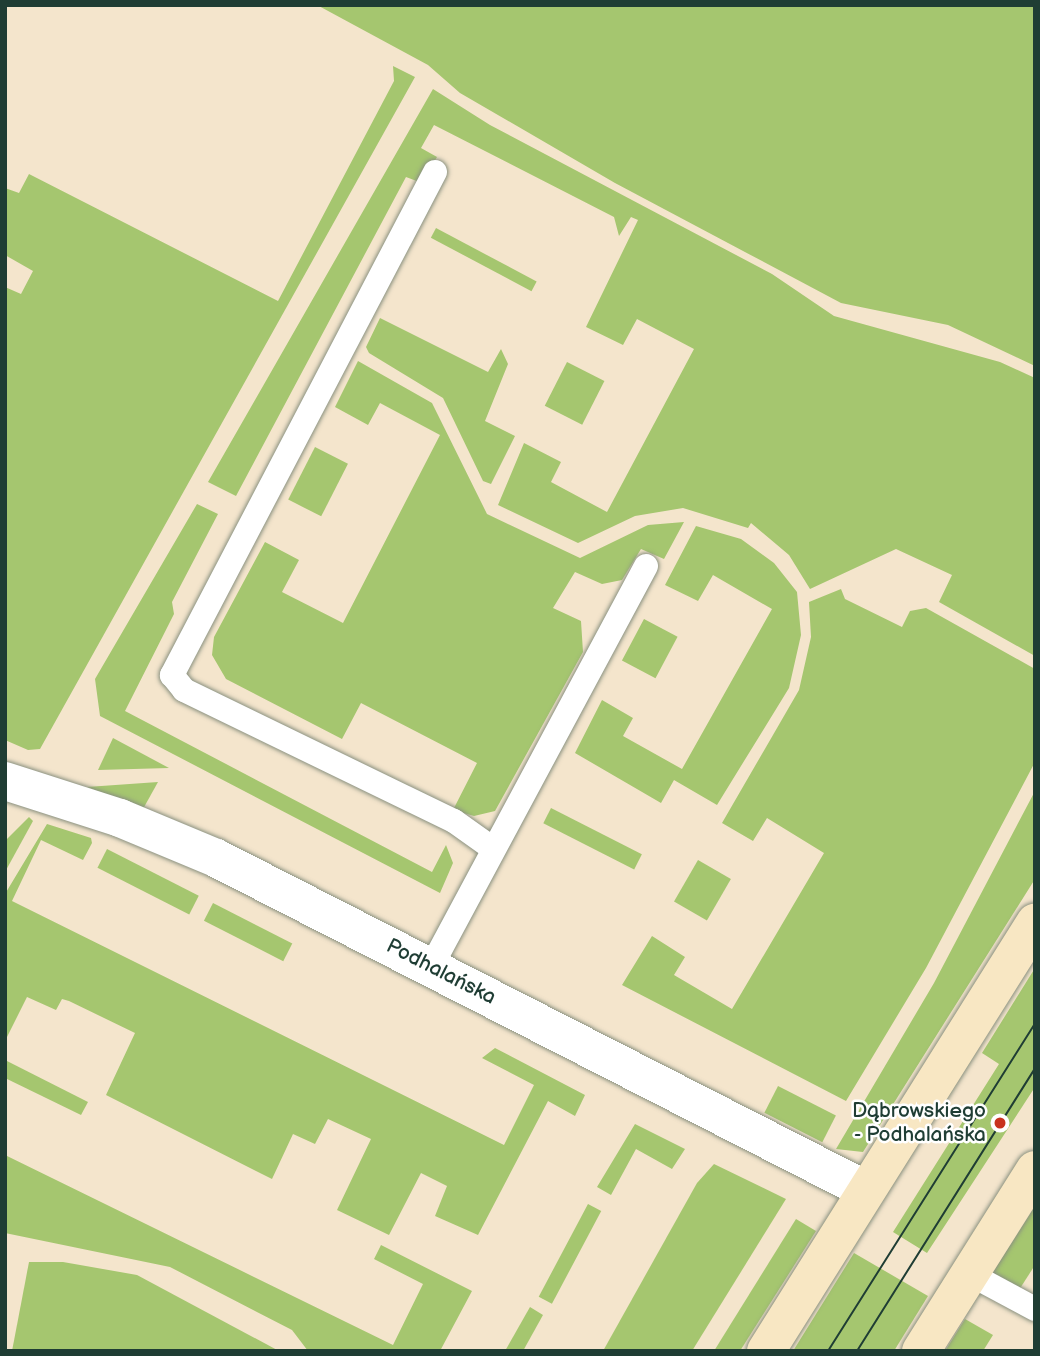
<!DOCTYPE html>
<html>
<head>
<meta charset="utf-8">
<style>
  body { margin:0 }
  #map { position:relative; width:1040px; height:1356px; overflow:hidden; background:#f4e5cc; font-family:"Balsamiq Sans",sans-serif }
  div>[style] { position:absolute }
  .green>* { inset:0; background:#a5c66f; transform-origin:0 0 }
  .roads { filter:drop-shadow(0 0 2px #8a9180) drop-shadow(0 0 2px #8a9180) }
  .service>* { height:24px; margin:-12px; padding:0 12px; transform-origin:12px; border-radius:12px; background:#fff }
  .minor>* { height:38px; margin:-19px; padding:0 19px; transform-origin:19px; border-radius:19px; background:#fff }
  .secondary>* { height:38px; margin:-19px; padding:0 19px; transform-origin:19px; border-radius:19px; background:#f8e7c3 }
  .tram>* { height:2px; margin:-1px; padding:0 1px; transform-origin:1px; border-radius:1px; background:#1f3d34 }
  .dots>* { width:19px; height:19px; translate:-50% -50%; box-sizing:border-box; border:4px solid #fff; border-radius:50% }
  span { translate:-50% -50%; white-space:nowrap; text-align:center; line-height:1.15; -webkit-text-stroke:5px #fff; paint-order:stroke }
  .street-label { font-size:21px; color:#1f3d34 }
  .poi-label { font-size:21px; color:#1f3d34 }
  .right { translate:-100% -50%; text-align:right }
  .frame { position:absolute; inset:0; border:7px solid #1f3d34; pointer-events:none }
</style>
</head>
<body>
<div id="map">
  <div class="green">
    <div style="clip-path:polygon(317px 5px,1035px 5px,1035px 366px,948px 325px,841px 303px,615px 183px,460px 93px,428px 65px)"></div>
    <div style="clip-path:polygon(393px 66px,415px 77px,40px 749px,28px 750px,5px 740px,5px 287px,21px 294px,33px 271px,5px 255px,5px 188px,19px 193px,29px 174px,278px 301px,394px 81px)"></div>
    <div style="clip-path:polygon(433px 89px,490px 125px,772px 274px,834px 316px,1000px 362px,1035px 378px,1035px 656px,939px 602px,952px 575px,896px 549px,810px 589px,789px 555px,751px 523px,748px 528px,683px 508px,635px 516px,578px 543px,498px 505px,524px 443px,561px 462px,551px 482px,607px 512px,694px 349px,637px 319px,623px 345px,586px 327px,638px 220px,631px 217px,619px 236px,614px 217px,434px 125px,421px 148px,437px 157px,422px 183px,406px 177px,236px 496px,208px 482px)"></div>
    <div style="left:436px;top:228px;width:114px;height:11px;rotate:28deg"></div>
    <div style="clip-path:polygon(380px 318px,488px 372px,501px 349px,508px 364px,485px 421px,515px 436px,491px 484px,483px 481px,443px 398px,369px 353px,366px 347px)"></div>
    <div style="clip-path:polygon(358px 361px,432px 403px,487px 514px,580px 558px,648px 525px,684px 522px,664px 559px,641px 549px,622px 580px,602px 584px,575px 572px,553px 608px,581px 621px,583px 652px,495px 811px,474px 816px,453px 810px,477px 763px,361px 703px,342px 739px,226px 679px,212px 655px,214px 637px,265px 542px,299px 560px,282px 592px,343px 623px,440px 435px,380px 403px,368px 425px,335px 407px)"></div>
    <div style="left:567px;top:362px;width:42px;height:49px;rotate:27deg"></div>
    <div style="left:315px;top:447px;width:37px;height:59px;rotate:27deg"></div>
    <div style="clip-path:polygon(197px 504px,218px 514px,172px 602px,174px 614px,125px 711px,432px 872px,446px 845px,453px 863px,440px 893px,100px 716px,95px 679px)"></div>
    <div style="clip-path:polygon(696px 526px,741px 539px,774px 563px,797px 592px,801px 635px,789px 688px,717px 805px,674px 780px,661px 803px,575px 753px,602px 700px,633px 718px,623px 736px,682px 769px,772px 609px,713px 575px,698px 601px,665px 585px)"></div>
    <div style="clip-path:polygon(841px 589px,845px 599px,902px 627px,910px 611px,926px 608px,1035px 669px,1035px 762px,926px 968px,846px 1101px,622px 985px,652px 936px,685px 957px,674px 975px,732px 1009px,824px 853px,767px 818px,753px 841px,722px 823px,799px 690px,811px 637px,809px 602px)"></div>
    <div style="left:644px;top:619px;width:38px;height:47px;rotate:28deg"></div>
    <div style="clip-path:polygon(113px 738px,169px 768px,98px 770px)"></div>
    <div style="clip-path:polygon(158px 782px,143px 809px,87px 787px)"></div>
    <div style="clip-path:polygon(1035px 791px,1035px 879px,863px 1152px,836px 1149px,934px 983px)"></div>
    <div style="left:551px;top:808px;width:102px;height:17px;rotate:27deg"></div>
    <div style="clip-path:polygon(29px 817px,33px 821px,5px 872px,5px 841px)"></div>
    <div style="clip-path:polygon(47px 824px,91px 838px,92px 843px,83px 860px,41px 840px,12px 901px,504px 1145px,534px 1085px,482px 1058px,495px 1048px,585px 1095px,575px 1116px,548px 1101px,478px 1235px,435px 1216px,447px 1186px,421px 1173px,389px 1235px,337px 1210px,371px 1139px,328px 1119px,315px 1144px,293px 1134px,272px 1179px,106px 1095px,135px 1033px,69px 1001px,62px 999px,56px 1010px,27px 997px,5px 1041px,5px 894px)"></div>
    <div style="left:107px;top:849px;width:103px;height:21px;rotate:27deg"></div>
    <div style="left:698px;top:860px;width:38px;height:48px;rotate:30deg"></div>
    <div style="left:213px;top:903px;width:89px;height:20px;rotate:27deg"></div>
    <div style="clip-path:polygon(1035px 968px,1035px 1087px,927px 1253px,893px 1232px,999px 1064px,982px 1053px)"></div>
    <div style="clip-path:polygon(5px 1060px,88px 1102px,81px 1115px,5px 1078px)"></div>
    <div style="left:778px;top:1086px;width:65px;height:30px;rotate:27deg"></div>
    <div style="clip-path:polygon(635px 1124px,685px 1149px,672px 1169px,636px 1149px,611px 1195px,597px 1187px)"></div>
    <div style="clip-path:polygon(5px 1155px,393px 1345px,423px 1284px,374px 1259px,381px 1245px,472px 1291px,440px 1351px,308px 1351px,292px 1330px,170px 1267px,5px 1233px)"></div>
    <div style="clip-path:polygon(714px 1164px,786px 1199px,692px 1351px,603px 1351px,697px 1183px)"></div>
    <div style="left:588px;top:1204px;width:15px;height:105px;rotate:28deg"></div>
    <div style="clip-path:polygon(1035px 1206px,1035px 1265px,1019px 1290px,991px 1275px)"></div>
    <div style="clip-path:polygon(796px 1219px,816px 1231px,740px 1351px,714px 1351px)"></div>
    <div style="clip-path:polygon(854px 1253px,928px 1296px,894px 1351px,793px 1351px)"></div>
    <div style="clip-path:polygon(29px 1262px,63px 1262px,137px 1275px,279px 1351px,12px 1351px)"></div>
    <div style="clip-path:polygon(530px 1307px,543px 1315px,523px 1351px,505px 1351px)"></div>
    <div style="clip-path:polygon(965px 1319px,993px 1335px,983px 1351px,945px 1351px)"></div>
  </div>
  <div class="roads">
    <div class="service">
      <div style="left:435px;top:172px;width:568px;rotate:117.6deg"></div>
      <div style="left:172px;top:675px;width:19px;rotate:51deg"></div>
      <div style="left:184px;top:690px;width:300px;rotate:25.9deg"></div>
      <div style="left:454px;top:821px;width:47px;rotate:35.4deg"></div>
      <div style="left:431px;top:967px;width:455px;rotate:-61.8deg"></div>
      <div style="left:970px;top:1274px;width:74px;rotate:28.3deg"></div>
    </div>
    <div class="minor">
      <div style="left:5px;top:781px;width:121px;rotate:17.8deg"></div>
      <div style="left:120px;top:818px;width:104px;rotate:22.6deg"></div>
      <div style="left:216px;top:858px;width:730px;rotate:27.06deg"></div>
    </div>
    <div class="secondary">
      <div style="left:766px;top:1351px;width:506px;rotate:-57.85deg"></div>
      <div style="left:921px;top:1351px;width:214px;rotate:-57.8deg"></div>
    </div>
  </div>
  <div class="tram">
    <div style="left:828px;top:1351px;width:388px;rotate:-57.7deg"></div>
    <div style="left:857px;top:1351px;width:334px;rotate:-57.8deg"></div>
  </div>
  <div class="dots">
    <div style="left:1000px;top:1123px;background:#c8321e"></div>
  </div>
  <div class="street-label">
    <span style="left:441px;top:972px;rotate:27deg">Podhalańska</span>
  </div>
  <div class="poi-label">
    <span class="right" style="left:986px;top:1123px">Dąbrowskiego<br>- Podhalańska</span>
  </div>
  <div class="frame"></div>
</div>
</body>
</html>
